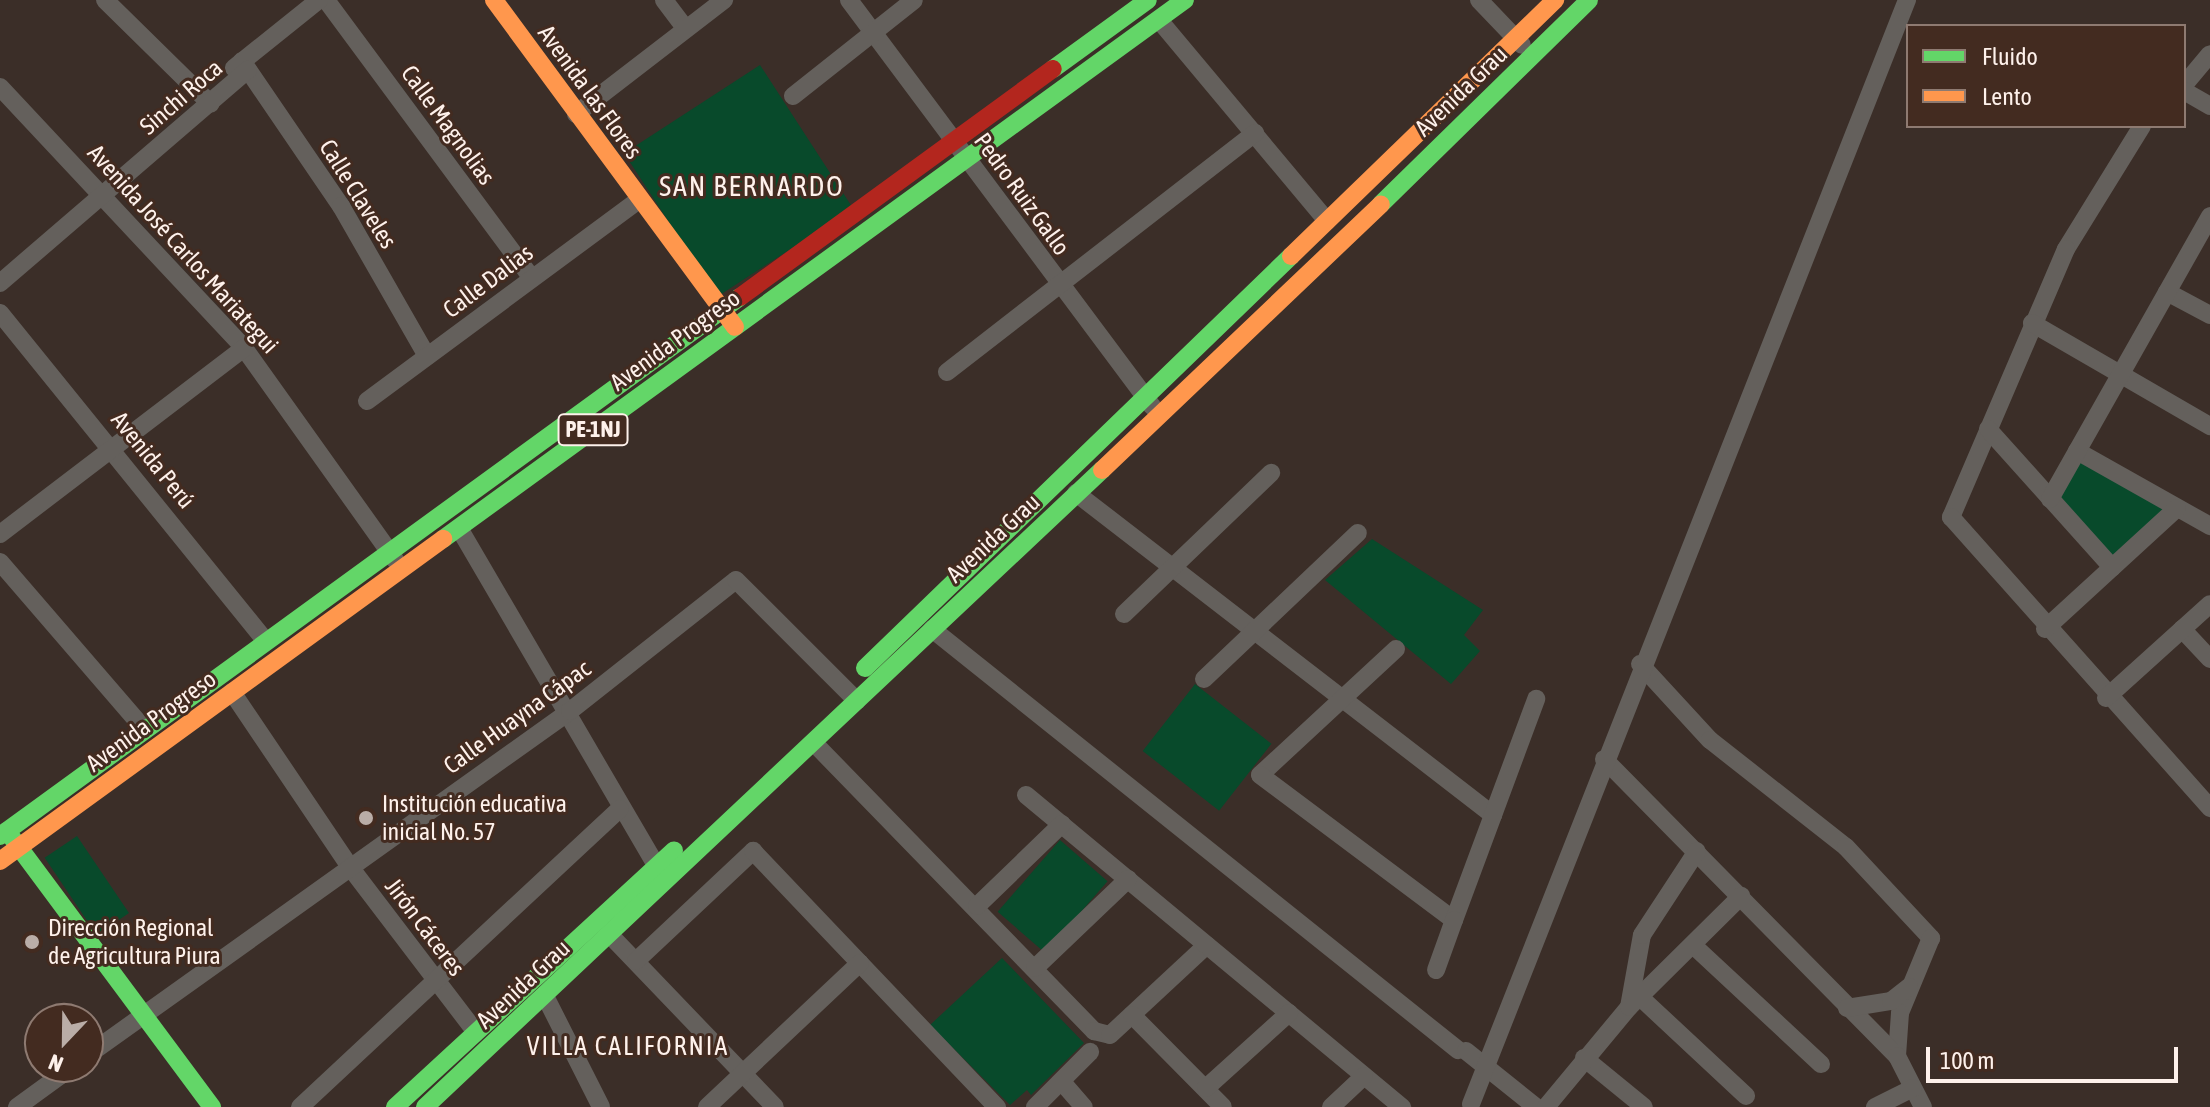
<!DOCTYPE html>
<html>
<head>
<meta charset="utf-8">
<style>
  body { margin:0 }
  #map { position:relative; width:2210px; height:1107px; overflow:hidden; background:#3b2e28; font-family:"Asap Condensed",sans-serif }
  div>[style] { position:absolute }
  .green>* { inset:0; background:#084a2b; transform-origin:0 0 }
  .street>* { height:18px; margin:-9px; padding:0 9px; transform-origin:9px; border-radius:9px; background:#64605c }
  .fast>* { height:18px; margin:-9px; padding:0 9px; transform-origin:9px; border-radius:9px; background:#63d668 }
  .slow>* { height:18px; margin:-9px; padding:0 9px; transform-origin:9px; border-radius:9px; background:#ff974d }
  .jam>* { height:18px; margin:-9px; padding:0 9px; transform-origin:9px; border-radius:9px; background:#b3261e }
  .dots>* { width:22px; height:22px; translate:-50% -50%; box-sizing:border-box; border:4px solid #432b20; border-radius:50% }
  span { translate:-50% -50%; white-space:nowrap; text-align:center; line-height:1.15; -webkit-text-stroke:6px #432b20; paint-order:stroke }
  .shield-label span { padding:2px 6px; background:#432b20; border:2px solid; border-radius:6px; -webkit-text-stroke-width:0 }
  .shield-label { font-size:22px; color:#fef1eb; font-weight:700 }
  .street-label { font-size:24px; color:#fef1eb }
  .poi-label { font-size:24px; color:#fef1eb }
  .left { translate:0 -50%; text-align:left }
  .neighbourhood-label { font-size:26px; color:#fef1eb; letter-spacing:2px }
  .quarter-label { font-size:28px; color:#fef1eb; letter-spacing:2px }
  .legend { position:absolute; left:1906px; top:24px; width:280px; height:104px; box-sizing:border-box; background:#432b20; border:2px solid #8e7a71; margin:0; padding:10px 14px; list-style:none; font-size:24px; color:#fef1eb }
  .legend li { display:flex; align-items:center; gap:16px; height:40px }
  .legend b { width:40px; border:2px solid #8e7a71 }
  .north { position:absolute; left:24px; top:1003px; width:80px; height:80px; box-sizing:border-box; background:#432b20; border:2px solid #8e7a71; border-radius:50%; rotate:202deg; font-size:22px; font-weight:700; line-height:32px; text-align:center; color:#fef1eb }
  .north::after { content:''; display:block; margin:auto; width:28px; height:36px; background:#baada7; clip-path:polygon(50% 0,100% 100%,50% 72%,0 100%) }
  .scale { position:absolute; left:1926px; top:1047px; width:252px; height:36px; box-sizing:border-box; border:4px solid #fef1eb; border-top:0; padding-left:10px; font-size:24px; line-height:28px; white-space:nowrap; color:#fef1eb; -webkit-text-stroke:6px #432b20; paint-order:stroke }
</style>
</head>
<body>
<div id="map">
  <div class="green">
    <div style="left:760px;top:65px;width:171px;height:162px;rotate:57deg"></div>
    <div style="clip-path:polygon(2077px 460px,2165px 509px,2114px 558px,2056px 498px)"></div>
    <div style="clip-path:polygon(1372px 539px,1483px 610px,1464px 635px,1480px 651px,1451px 684px,1325px 580px)"></div>
    <div style="left:1195px;top:684px;width:97px;height:85px;rotate:38deg"></div>
    <div style="left:77px;top:836px;width:93px;height:39px;rotate:56deg"></div>
    <div style="left:1060px;top:840px;width:63px;height:95px;rotate:41deg"></div>
    <div style="clip-path:polygon(1002px 958px,1084px 1043px,1031px 1095px,1027px 1090px,1010px 1105px,930px 1025px)"></div>
  </div>
  <div class="street">
    <div style="left:105px;top:0;width:148px;rotate:44.5deg"></div>
    <div style="left:326px;top:0;width:346px;rotate:53.5deg"></div>
    <div style="left:664px;top:0;width:36px;rotate:53deg"></div>
    <div style="left:849px;top:0;width:507px;rotate:53.27deg"></div>
    <div style="left:1479px;top:0;width:62px;rotate:46.3deg"></div>
    <div style="left:1159px;top:20px;width:262px;rotate:50.1deg"></div>
    <div style="left:242px;top:61px;width:176px;rotate:55.7deg"></div>
    <div style="left:341px;top:206px;width:173px;rotate:60.2deg"></div>
    <div style="left:234px;top:68px;width:109px;rotate:-38.7deg"></div>
    <div style="left:2184px;top:85px;width:40px;rotate:-50deg"></div>
    <div style="left:0;top:87px;width:357px;rotate:46.9deg"></div>
    <div style="left:244px;top:348px;width:260px;rotate:54.5deg"></div>
    <div style="left:2184px;top:91px;width:30px;rotate:30deg"></div>
    <div style="left:793px;top:96px;width:154px;rotate:-38.4deg"></div>
    <div style="left:576px;top:114px;width:187px;rotate:-37.6deg"></div>
    <div style="left:2142px;top:126px;width:145px;rotate:121.7deg"></div>
    <div style="left:2066px;top:249px;width:292px;rotate:113.2deg"></div>
    <div style="left:1951px;top:517px;width:390px;rotate:48.3deg"></div>
    <div style="left:0;top:283px;width:327px;rotate:-40.7deg"></div>
    <div style="left:2167px;top:292px;width:49px;rotate:28.1deg"></div>
    <div style="left:0;top:313px;width:422px;rotate:51deg"></div>
    <div style="left:2032px;top:323px;width:206px;rotate:30.1deg"></div>
    <div style="left:947px;top:372px;width:390px;rotate:-37.8deg"></div>
    <div style="left:367px;top:401px;width:338px;rotate:-36.5deg"></div>
    <div style="left:1988px;top:429px;width:186px;rotate:48.1deg"></div>
    <div style="left:2077px;top:451px;width:153px;rotate:29.4deg"></div>
    <div style="left:1076px;top:493px;width:527px;rotate:37.67deg"></div>
    <div style="left:2050px;top:499px;width:325px;rotate:-60.5deg"></div>
    <div style="left:459px;top:528px;width:400px;rotate:59.7deg"></div>
    <div style="left:0;top:534px;width:307px;rotate:-37.3deg"></div>
    <div style="left:0;top:562px;width:222px;rotate:49.2deg"></div>
    <div style="left:1124px;top:614px;width:204px;rotate:-43.8deg"></div>
    <div style="left:932px;top:629px;width:674px;rotate:38.67deg"></div>
    <div style="left:2045px;top:629px;width:179px;rotate:-42.5deg"></div>
    <div style="left:2182px;top:629px;width:41px;rotate:47deg"></div>
    <div style="left:1396px;top:649px;width:185px;rotate:137.2deg"></div>
    <div style="left:1260px;top:775px;width:242px;rotate:36.8deg"></div>
    <div style="left:1454px;top:920px;width:236px;rotate:-69.6deg"></div>
    <div style="left:1640px;top:664px;width:103px;rotate:47.4deg"></div>
    <div style="left:1710px;top:740px;width:173px;rotate:38.2deg"></div>
    <div style="left:1846px;top:847px;width:125px;rotate:47deg"></div>
    <div style="left:1931px;top:938px;width:81px;rotate:112.5deg"></div>
    <div style="left:1900px;top:1013px;width:43px;rotate:94deg"></div>
    <div style="left:1204px;top:679px;width:212px;rotate:-43.5deg"></div>
    <div style="left:232px;top:692px;width:211px;rotate:56deg"></div>
    <div style="left:350px;top:867px;width:206px;rotate:52.7deg"></div>
    <div style="left:2106px;top:698px;width:140px;rotate:-42.1deg"></div>
    <div style="left:814px;top:743px;width:402px;rotate:45.8deg"></div>
    <div style="left:1094px;top:1031px;width:16px;rotate:14deg"></div>
    <div style="left:1110px;top:1035px;width:132px;rotate:-42.9deg"></div>
    <div style="left:1604px;top:759px;width:417px;rotate:45.4deg"></div>
    <div style="left:1897px;top:1056px;width:57px;rotate:63deg"></div>
    <div style="left:1026px;top:795px;width:489px;rotate:39.7deg"></div>
    <div style="left:977px;top:906px;width:118px;rotate:-44deg"></div>
    <div style="left:610px;top:935px;width:238px;rotate:46.2deg"></div>
    <div style="left:1695px;top:947px;width:172px;rotate:42.9deg"></div>
    <div style="left:636px;top:961px;width:161px;rotate:-43.2deg"></div>
    <div style="left:753px;top:851px;width:354px;rotate:46.4deg"></div>
    <div style="left:1035px;top:968px;width:129px;rotate:-43.7deg"></div>
    <div style="left:1436px;top:970px;width:53px;rotate:-70.2deg"></div>
    <div style="left:545px;top:996px;width:124px;rotate:63.2deg"></div>
    <div style="left:1640px;top:997px;width:145px;rotate:43deg"></div>
    <div style="left:1629px;top:1007px;width:73px;rotate:-79.8deg"></div>
    <div style="left:1642px;top:935px;width:100px;rotate:-56.8deg"></div>
    <div style="left:1847px;top:1008px;width:45px;rotate:-9deg"></div>
    <div style="left:1891px;top:1001px;width:23px;rotate:-38deg"></div>
    <div style="left:1132px;top:1015px;width:129px;rotate:45.3deg"></div>
    <div style="left:1466px;top:1051px;width:90px;rotate:38.7deg"></div>
    <div style="left:88px;top:1055px;width:592px;rotate:-35.52deg"></div>
    <div style="left:570px;top:711px;width:211px;rotate:-38.3deg"></div>
    <div style="left:736px;top:580px;width:171px;rotate:45deg"></div>
    <div style="left:1584px;top:1058px;width:77px;rotate:39.2deg"></div>
    <div style="left:1062px;top:1082px;width:33px;rotate:49deg"></div>
    <div style="left:1206px;top:1088px;width:112px;rotate:-42.1deg"></div>
    <div style="left:1471px;top:1104px;width:1187px;rotate:-68.45deg"></div>
    <div style="left:17px;top:1107px;width:68px;rotate:-36deg"></div>
    <div style="left:300px;top:1107px;width:437px;rotate:-43deg"></div>
    <div style="left:707px;top:1107px;width:210px;rotate:-43.3deg"></div>
    <div style="left:1035px;top:1107px;width:78px;rotate:-45deg"></div>
    <div style="left:1331px;top:1107px;width:45px;rotate:-43.2deg"></div>
    <div style="left:1546px;top:1107px;width:130px;rotate:-50.3deg"></div>
    <div style="left:1629px;top:1007px;width:158px;rotate:-44.7deg"></div>
    <div style="left:1875px;top:1107px;width:42px;rotate:-26.6deg"></div>
  </div>
  <div class="fast">
    <div style="left:1053px;top:69px;width:117px;rotate:-36deg"></div>
    <div style="left:1381px;top:204px;width:291px;rotate:-44.4deg"></div>
    <div style="left:443px;top:539px;width:917px;rotate:-36deg"></div>
    <div style="left:865px;top:668px;width:593px;rotate:-44.04deg"></div>
    <div style="left:7px;top:831px;width:344px;rotate:53.4deg"></div>
    <div style="left:0;top:836px;width:915px;rotate:-36.07deg"></div>
    <div style="left:395px;top:1107px;width:379px;rotate:-42.6deg"></div>
    <div style="left:425px;top:1107px;width:930px;rotate:-43.26deg"></div>
  </div>
  <div class="slow">
    <div style="left:494px;top:0;width:406px;rotate:53.6deg"></div>
    <div style="left:1291px;top:256px;width:368px;rotate:-44.1deg"></div>
    <div style="left:1102px;top:470px;width:385px;rotate:-43.6deg"></div>
    <div style="left:0;top:861px;width:548px;rotate:-36.01deg"></div>
  </div>
  <div class="jam">
    <div style="left:740px;top:297px;width:387px;rotate:-36.1deg"></div>
  </div>
  <div class="dots">
    <div style="left:366px;top:818px;background:#baada7"></div>
    <div style="left:32px;top:942px;background:#baada7"></div>
  </div>
  <div class="shield-label">
    <span style="left:593px;top:430px">PE-1NJ</span>
  </div>
  <div class="street-label">
    <span style="left:1461px;top:91px;rotate:-44deg">Avenida Grau</span>
    <span style="left:590px;top:92px;rotate:54deg">Avenida las Flores</span>
    <span style="left:181px;top:97px;rotate:-41deg">Sinchi Roca</span>
    <span style="left:448px;top:125px;rotate:54deg">Calle Magnolias</span>
    <span style="left:358px;top:194px;rotate:58deg">Calle Claveles</span>
    <span style="left:1022px;top:194px;rotate:54deg">Pedro Ruiz Gallo</span>
    <span style="left:183px;top:249px;rotate:48deg">Avenida José Carlos Mariategui</span>
    <span style="left:488px;top:281px;rotate:-37deg">Calle Dalias</span>
    <span style="left:675px;top:340px;rotate:-36deg">Avenida Progreso</span>
    <span style="left:153px;top:460px;rotate:51deg">Avenida Perú</span>
    <span style="left:993px;top:538px;rotate:-43deg">Avenida Grau</span>
    <span style="left:517px;top:717px;rotate:-36deg">Calle Huayna Cápac</span>
    <span style="left:151px;top:721px;rotate:-36deg">Avenida Progreso</span>
    <span style="left:425px;top:927px;rotate:53deg">Jirón Cáceres</span>
    <span style="left:523px;top:984px;rotate:-43deg">Avenida Grau</span>
  </div>
  <div class="poi-label">
    <span class="left" style="left:382px;top:818px">Institución educativa<br>inicial No. 57</span>
    <span class="left" style="left:48px;top:942px">Dirección Regional<br>de Agricultura Piura</span>
  </div>
  <div class="neighbourhood-label">
    <span style="left:628px;top:1047px">VILLA CALIFORNIA</span>
  </div>
  <div class="quarter-label">
    <span style="left:752px;top:186px">SAN BERNARDO</span>
  </div>
  <ul class="legend">
  <li><b style="height:10px;background:#63d668"></b>Fluido</li>
  <li><b style="height:10px;background:#ff974d"></b>Lento</li>
  </ul>
  <div class="north">N</div>
  <div class="scale">100 m</div>
</div>
</body>
</html>
